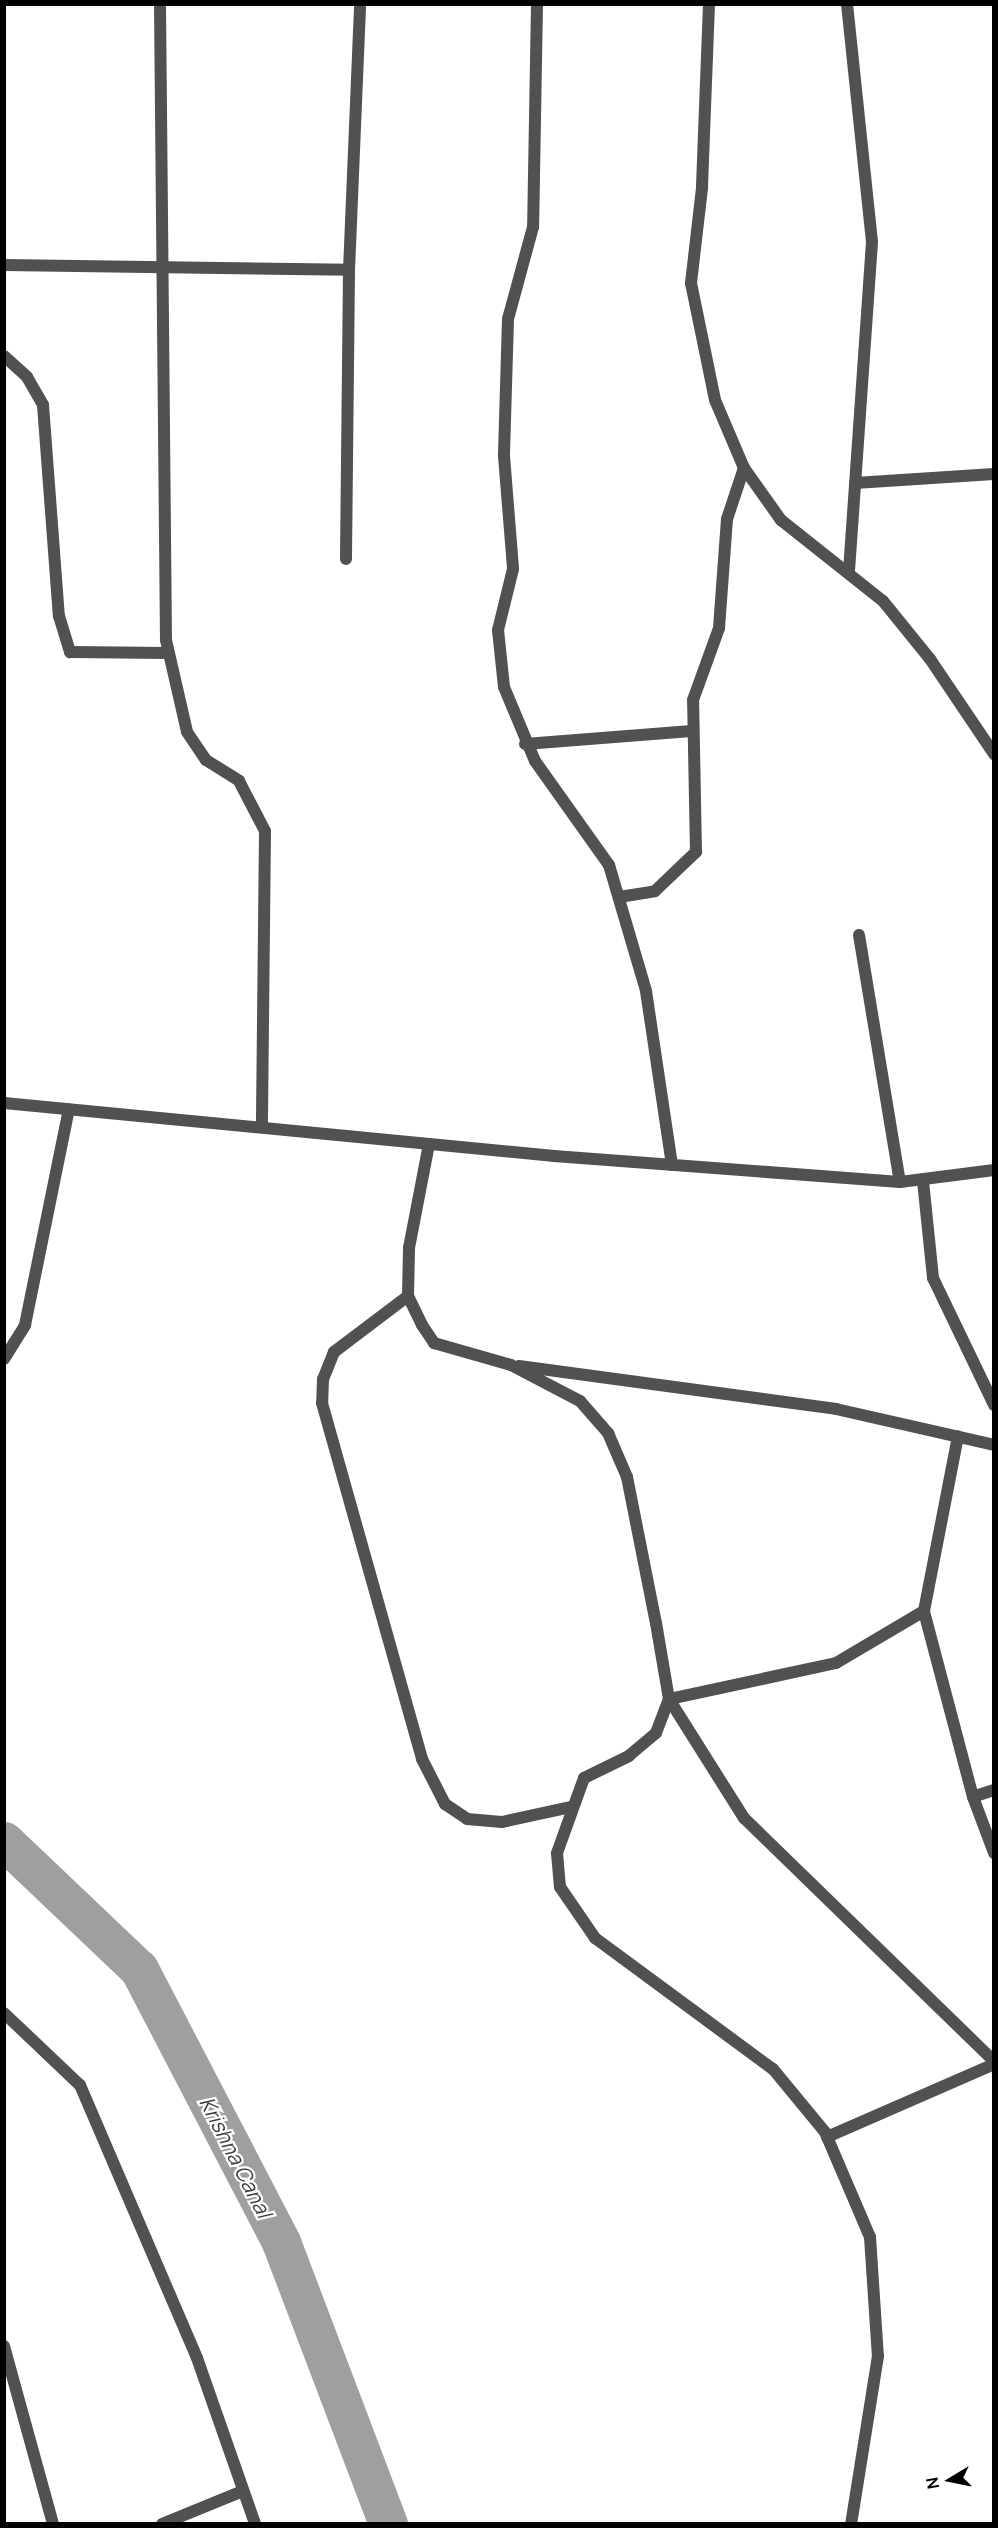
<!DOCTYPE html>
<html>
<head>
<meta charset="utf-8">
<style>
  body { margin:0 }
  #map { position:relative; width:998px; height:2528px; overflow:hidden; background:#fff; font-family:Manrope,sans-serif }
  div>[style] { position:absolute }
  .canal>* { height:39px; margin:-19.5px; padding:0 19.5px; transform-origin:19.5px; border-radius:19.5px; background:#9f9f9f }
  .lane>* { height:12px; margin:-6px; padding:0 6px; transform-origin:6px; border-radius:6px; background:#515151 }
  .street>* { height:12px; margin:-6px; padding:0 6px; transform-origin:6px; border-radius:6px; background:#515151 }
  span { translate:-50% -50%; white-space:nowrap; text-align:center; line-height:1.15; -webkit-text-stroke:4.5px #fff; paint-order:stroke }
  .water-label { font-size:21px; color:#404040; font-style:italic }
  .frame { position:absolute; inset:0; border:6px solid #000; pointer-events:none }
  .north { position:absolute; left:920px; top:2450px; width:60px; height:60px; -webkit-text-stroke:4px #fff; paint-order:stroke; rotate:260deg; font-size:16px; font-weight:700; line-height:24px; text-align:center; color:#000 }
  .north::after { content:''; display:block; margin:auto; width:21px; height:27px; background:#000; clip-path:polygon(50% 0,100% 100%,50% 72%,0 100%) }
</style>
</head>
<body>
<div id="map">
  <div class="canal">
    <div style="left:4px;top:1841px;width:186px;rotate:43.5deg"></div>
    <div style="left:139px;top:1969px;width:308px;rotate:62.5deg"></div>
    <div style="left:281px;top:2242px;width:302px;rotate:69.2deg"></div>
  </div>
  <div class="lane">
    <div style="left:859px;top:935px;width:250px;rotate:80.6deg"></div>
    <div style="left:973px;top:1797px;width:60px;rotate:69.4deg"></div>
  </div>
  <div class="street">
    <div style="left:160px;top:4px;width:636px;rotate:89.46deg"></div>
    <div style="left:166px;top:640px;width:94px;rotate:77.1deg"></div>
    <div style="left:187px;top:732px;width:34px;rotate:56deg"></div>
    <div style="left:206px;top:760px;width:39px;rotate:32deg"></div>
    <div style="left:239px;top:781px;width:56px;rotate:62.5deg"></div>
    <div style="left:265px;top:831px;width:296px;rotate:90.6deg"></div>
    <div style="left:537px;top:4px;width:223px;rotate:91deg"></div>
    <div style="left:533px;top:227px;width:95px;rotate:105.2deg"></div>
    <div style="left:508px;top:319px;width:137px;rotate:91.7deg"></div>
    <div style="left:504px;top:456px;width:113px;rotate:85.4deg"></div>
    <div style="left:513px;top:569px;width:63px;rotate:103.8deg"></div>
    <div style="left:498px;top:630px;width:57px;rotate:84deg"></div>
    <div style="left:504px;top:687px;width:80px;rotate:67.3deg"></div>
    <div style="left:535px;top:761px;width:128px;rotate:54.6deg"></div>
    <div style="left:609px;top:865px;width:131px;rotate:73.6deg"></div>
    <div style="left:646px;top:991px;width:176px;rotate:81.5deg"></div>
    <div style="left:709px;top:4px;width:184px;rotate:92.2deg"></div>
    <div style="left:702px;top:188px;width:96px;rotate:96.6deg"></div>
    <div style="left:691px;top:283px;width:119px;rotate:78.4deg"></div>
    <div style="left:715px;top:400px;width:74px;rotate:66.9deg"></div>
    <div style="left:744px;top:468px;width:64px;rotate:54.6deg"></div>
    <div style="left:781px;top:520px;width:130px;rotate:38.5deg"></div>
    <div style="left:883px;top:601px;width:75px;rotate:51deg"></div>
    <div style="left:930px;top:659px;width:115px;rotate:56deg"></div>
    <div style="left:847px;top:4px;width:239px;rotate:84deg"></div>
    <div style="left:872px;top:242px;width:331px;rotate:94deg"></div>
    <div style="left:4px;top:265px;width:345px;rotate:0.8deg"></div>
    <div style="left:349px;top:270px;width:289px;rotate:90.6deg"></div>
    <div style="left:349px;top:270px;width:266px;rotate:-87.6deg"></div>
    <div style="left:4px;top:356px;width:31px;rotate:42deg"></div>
    <div style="left:27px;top:377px;width:32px;rotate:60deg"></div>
    <div style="left:43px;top:405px;width:212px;rotate:85.7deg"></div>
    <div style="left:59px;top:616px;width:38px;rotate:73deg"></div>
    <div style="left:70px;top:652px;width:98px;rotate:0.6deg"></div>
    <div style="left:855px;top:483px;width:139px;rotate:-3.7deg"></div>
    <div style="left:525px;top:744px;width:167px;rotate:-4.5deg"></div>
    <div style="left:619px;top:897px;width:36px;rotate:-9deg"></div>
    <div style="left:655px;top:891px;width:57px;rotate:-43.6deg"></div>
    <div style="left:696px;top:852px;width:152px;rotate:-91.1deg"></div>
    <div style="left:693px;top:700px;width:77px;rotate:-70.1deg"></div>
    <div style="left:719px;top:628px;width:109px;rotate:-85.8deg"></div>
    <div style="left:727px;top:519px;width:54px;rotate:-71.6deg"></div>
    <div style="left:4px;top:1103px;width:553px;rotate:5.5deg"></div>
    <div style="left:554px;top:1156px;width:347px;rotate:4.3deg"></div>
    <div style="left:900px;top:1182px;width:95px;rotate:-7.3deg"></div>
    <div style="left:429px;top:1144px;width:106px;rotate:100.9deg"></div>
    <div style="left:409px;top:1248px;width:48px;rotate:91.2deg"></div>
    <div style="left:408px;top:1296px;width:32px;rotate:64deg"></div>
    <div style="left:422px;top:1325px;width:22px;rotate:56deg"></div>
    <div style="left:434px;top:1343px;width:80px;rotate:15.9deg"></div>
    <div style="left:511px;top:1365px;width:78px;rotate:27.6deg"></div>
    <div style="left:580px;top:1401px;width:43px;rotate:48.8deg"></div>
    <div style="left:608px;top:1433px;width:48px;rotate:66.6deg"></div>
    <div style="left:627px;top:1477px;width:149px;rotate:78.8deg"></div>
    <div style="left:656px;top:1623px;width:77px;rotate:80.3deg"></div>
    <div style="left:669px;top:1699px;width:36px;rotate:111deg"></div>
    <div style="left:656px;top:1733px;width:35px;rotate:140deg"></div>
    <div style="left:629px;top:1756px;width:50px;rotate:153.9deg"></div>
    <div style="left:584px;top:1778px;width:80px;rotate:109.8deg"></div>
    <div style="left:557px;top:1853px;width:34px;rotate:85deg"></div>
    <div style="left:560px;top:1887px;width:62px;rotate:55.5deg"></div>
    <div style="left:595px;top:1938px;width:221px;rotate:36.4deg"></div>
    <div style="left:773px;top:2069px;width:82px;rotate:50.5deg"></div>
    <div style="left:825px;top:2132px;width:114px;rotate:66.8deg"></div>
    <div style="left:870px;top:2237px;width:119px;rotate:86.2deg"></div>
    <div style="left:878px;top:2356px;width:170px;rotate:99.1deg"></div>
    <div style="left:923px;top:1181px;width:98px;rotate:84.1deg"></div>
    <div style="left:933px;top:1278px;width:141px;rotate:64.3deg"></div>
    <div style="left:408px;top:1296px;width:93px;rotate:142.9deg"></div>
    <div style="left:334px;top:1352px;width:29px;rotate:112deg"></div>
    <div style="left:323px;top:1379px;width:24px;rotate:92deg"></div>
    <div style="left:322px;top:1403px;width:370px;rotate:74.3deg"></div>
    <div style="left:422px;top:1759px;width:51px;rotate:62.9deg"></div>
    <div style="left:445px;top:1804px;width:27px;rotate:34deg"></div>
    <div style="left:467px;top:1819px;width:35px;rotate:5deg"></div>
    <div style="left:502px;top:1822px;width:71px;rotate:-12.3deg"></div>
    <div style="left:4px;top:1359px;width:40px;rotate:-58deg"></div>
    <div style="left:25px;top:1325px;width:220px;rotate:-78.5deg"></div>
    <div style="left:519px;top:1366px;width:320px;rotate:7.7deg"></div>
    <div style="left:836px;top:1409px;width:162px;rotate:12.8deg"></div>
    <div style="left:924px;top:1611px;width:178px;rotate:-79deg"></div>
    <div style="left:994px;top:1790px;width:22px;rotate:162deg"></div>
    <div style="left:973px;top:1797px;width:192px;rotate:-104.8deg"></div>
    <div style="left:924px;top:1611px;width:102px;rotate:149.4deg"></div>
    <div style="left:836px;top:1663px;width:171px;rotate:167.8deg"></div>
    <div style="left:669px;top:1699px;width:141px;rotate:57.8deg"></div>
    <div style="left:744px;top:1818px;width:349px;rotate:44.2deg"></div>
    <div style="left:4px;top:2013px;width:105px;rotate:43.5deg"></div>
    <div style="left:80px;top:2085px;width:297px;rotate:66.8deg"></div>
    <div style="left:197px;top:2358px;width:176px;rotate:70.7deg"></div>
    <div style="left:827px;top:2137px;width:182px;rotate:-23.6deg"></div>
    <div style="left:4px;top:2346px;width:185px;rotate:74.6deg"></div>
    <div style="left:162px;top:2524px;width:87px;rotate:-22.2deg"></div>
  </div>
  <div class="water-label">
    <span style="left:236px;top:2157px;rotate:63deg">Krishna Canal</span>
  </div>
  <div class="frame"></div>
  <div class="north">N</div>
</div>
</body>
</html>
